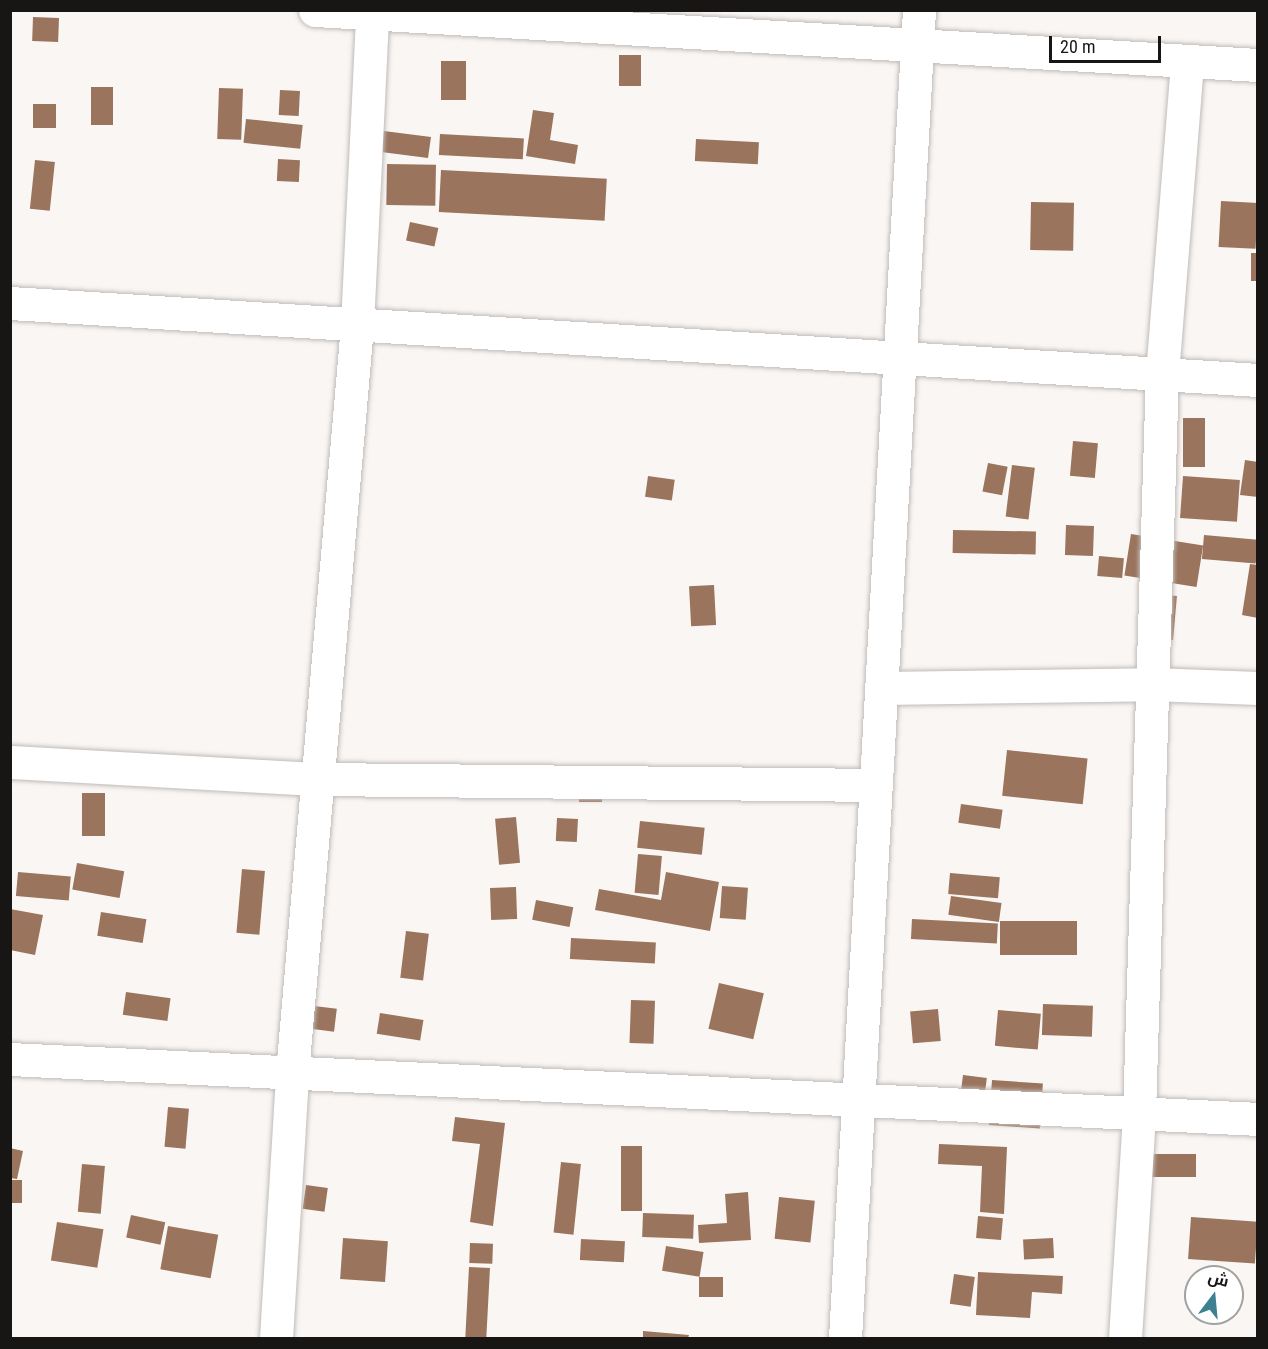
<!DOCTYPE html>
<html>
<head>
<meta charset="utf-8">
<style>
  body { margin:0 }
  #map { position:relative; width:1268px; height:1349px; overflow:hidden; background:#faf6f3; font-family:"Roboto Condensed",Cairo,sans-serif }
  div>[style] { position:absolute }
  .building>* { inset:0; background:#9a745c; transform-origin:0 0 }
  .roads { filter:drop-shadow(0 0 2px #bfbbb8) drop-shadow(0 0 2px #bfbbb8) }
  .minor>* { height:33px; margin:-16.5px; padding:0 16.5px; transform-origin:16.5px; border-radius:16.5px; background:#fff }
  span { translate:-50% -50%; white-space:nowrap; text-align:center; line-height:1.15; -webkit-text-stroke:4.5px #fff; paint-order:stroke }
  .frame { position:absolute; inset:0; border:12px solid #171615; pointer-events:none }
  .north { position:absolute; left:1184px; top:1265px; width:60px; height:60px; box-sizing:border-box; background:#fff; border:2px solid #a2a2a1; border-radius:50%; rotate:16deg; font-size:16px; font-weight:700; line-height:24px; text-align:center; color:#171615 }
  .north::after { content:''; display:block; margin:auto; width:21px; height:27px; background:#3d8090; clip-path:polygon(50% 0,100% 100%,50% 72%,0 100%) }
  .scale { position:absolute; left:1049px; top:36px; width:112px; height:27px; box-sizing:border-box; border:3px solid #171615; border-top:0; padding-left:8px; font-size:18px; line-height:21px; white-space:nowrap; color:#171615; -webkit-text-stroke:4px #fff; paint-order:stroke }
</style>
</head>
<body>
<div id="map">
  <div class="building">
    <div style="left:33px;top:17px;width:26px;height:24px;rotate:2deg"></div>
    <div style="clip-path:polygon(364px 41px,388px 44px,376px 130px,431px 137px,428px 158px,350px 148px)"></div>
    <div style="left:619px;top:55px;width:22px;height:31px"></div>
    <div style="left:441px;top:61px;width:25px;height:39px"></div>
    <div style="left:91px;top:87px;width:22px;height:38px"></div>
    <div style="left:219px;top:88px;width:24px;height:51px;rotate:2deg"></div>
    <div style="left:280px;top:90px;width:20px;height:25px;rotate:3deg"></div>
    <div style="left:33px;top:104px;width:23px;height:24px"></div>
    <div style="clip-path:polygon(533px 110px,554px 113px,550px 140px,578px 145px,575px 164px,526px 156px)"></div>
    <div style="left:246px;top:119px;width:57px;height:24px;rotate:6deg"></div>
    <div style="left:440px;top:134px;width:84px;height:21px;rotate:3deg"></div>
    <div style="left:696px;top:139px;width:63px;height:22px;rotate:3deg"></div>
    <div style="left:278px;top:159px;width:22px;height:22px;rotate:3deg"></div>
    <div style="left:35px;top:160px;width:20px;height:49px;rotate:6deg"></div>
    <div style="left:387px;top:164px;width:49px;height:41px;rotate:1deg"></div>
    <div style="left:441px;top:170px;width:166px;height:42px;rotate:3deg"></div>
    <div style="left:1221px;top:201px;width:37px;height:46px;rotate:3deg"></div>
    <div style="left:1031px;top:202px;width:43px;height:48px;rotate:1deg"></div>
    <div style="left:410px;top:222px;width:29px;height:19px;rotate:12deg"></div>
    <div style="left:1251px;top:253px;width:7px;height:28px"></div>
    <div style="left:1183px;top:418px;width:22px;height:49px"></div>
    <div style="left:1073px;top:441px;width:25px;height:35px;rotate:5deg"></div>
    <div style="clip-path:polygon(1245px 460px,1258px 462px,1258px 497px,1240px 495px)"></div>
    <div style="left:988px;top:463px;width:20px;height:29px;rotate:11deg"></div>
    <div style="left:1012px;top:465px;width:23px;height:52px;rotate:7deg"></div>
    <div style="left:648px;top:476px;width:27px;height:21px;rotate:8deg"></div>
    <div style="left:1183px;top:476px;width:57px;height:42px;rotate:4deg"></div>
    <div style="left:1066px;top:525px;width:28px;height:30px;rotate:2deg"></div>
    <div style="left:953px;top:530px;width:83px;height:23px;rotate:1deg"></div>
    <div style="left:1131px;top:534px;width:73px;height:42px;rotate:9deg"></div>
    <div style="left:1204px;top:535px;width:54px;height:24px;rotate:5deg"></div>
    <div style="left:1099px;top:556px;width:25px;height:20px;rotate:5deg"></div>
    <div style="clip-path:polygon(1250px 564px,1258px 565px,1258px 618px,1242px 615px)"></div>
    <div style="left:714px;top:585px;width:40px;height:25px;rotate:87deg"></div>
    <div style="left:1153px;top:594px;width:24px;height:44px;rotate:5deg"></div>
    <div style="left:1007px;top:750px;width:81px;height:46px;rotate:6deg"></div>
    <div style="left:579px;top:779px;width:23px;height:23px"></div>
    <div style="left:82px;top:793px;width:23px;height:43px"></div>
    <div style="left:961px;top:804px;width:42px;height:19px;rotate:8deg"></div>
    <div style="left:516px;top:817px;width:46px;height:21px;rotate:85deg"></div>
    <div style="left:557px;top:818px;width:21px;height:23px;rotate:3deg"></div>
    <div style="left:640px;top:821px;width:65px;height:27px;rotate:6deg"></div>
    <div style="left:638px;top:854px;width:24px;height:39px;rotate:5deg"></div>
    <div style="left:77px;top:863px;width:48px;height:27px;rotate:10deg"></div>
    <div style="left:242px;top:869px;width:23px;height:64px;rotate:5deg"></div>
    <div style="left:18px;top:872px;width:53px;height:24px;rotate:5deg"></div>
    <div style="clip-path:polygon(666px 872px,719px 882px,710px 931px,595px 910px,599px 889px,661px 900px)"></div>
    <div style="left:950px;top:873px;width:50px;height:21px;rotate:5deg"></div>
    <div style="left:722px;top:886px;width:26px;height:32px;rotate:4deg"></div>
    <div style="left:516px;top:887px;width:32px;height:26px;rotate:88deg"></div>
    <div style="left:951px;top:896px;width:51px;height:19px;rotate:8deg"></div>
    <div style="left:536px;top:900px;width:38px;height:20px;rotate:11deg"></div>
    <div style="clip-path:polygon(10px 909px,43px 915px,35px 955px,10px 950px)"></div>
    <div style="left:101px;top:912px;width:46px;height:24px;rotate:9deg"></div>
    <div style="left:912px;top:919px;width:86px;height:20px;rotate:3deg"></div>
    <div style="left:1077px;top:921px;width:34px;height:77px;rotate:90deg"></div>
    <div style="left:406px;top:931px;width:23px;height:47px;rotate:7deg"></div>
    <div style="left:571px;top:938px;width:85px;height:21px;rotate:3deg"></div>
    <div style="left:719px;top:983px;width:46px;height:47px;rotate:13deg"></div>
    <div style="left:126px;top:992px;width:45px;height:23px;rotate:8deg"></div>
    <div style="left:631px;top:1000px;width:24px;height:43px;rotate:2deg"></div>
    <div style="left:1043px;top:1004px;width:50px;height:31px;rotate:2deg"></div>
    <div style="left:314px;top:1006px;width:23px;height:23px;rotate:7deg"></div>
    <div style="left:938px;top:1009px;width:32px;height:28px;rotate:85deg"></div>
    <div style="left:998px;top:1010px;width:43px;height:36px;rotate:5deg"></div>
    <div style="left:380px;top:1013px;width:44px;height:21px;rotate:9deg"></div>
    <div style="left:963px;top:1075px;width:24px;height:20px;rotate:7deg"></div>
    <div style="left:992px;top:1080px;width:51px;height:45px;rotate:4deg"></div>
    <div style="left:168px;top:1107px;width:21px;height:40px;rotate:5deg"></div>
    <div style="clip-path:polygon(455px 1117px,505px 1123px,493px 1226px,470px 1222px,480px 1144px,452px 1141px)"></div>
    <div style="clip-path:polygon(939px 1144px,1007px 1147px,1004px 1214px,980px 1212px,982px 1166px,938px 1164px)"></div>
    <div style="left:621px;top:1146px;width:21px;height:65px"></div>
    <div style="clip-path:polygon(10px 1148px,23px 1151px,17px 1179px,10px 1178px)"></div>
    <div style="left:1149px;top:1154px;width:47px;height:23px"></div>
    <div style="left:561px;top:1162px;width:20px;height:71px;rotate:6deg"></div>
    <div style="left:82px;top:1164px;width:23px;height:48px;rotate:5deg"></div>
    <div style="left:10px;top:1180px;width:12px;height:23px"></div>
    <div style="left:306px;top:1185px;width:22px;height:24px;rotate:8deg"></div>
    <div style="clip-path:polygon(748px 1192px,751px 1240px,699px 1243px,698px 1225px,727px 1223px,725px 1194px)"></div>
    <div style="left:779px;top:1197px;width:36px;height:42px;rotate:6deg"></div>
    <div style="left:643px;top:1213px;width:51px;height:24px;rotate:2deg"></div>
    <div style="left:131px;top:1215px;width:35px;height:23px;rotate:12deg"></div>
    <div style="left:978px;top:1216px;width:25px;height:22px;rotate:5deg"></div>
    <div style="left:1191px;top:1217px;width:67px;height:42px;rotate:4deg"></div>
    <div style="left:57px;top:1222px;width:47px;height:39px;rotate:9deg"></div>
    <div style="left:168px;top:1226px;width:51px;height:44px;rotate:10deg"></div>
    <div style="left:343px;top:1238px;width:45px;height:41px;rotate:4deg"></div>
    <div style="left:1053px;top:1238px;width:20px;height:30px;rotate:87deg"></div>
    <div style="left:581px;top:1239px;width:44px;height:21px;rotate:3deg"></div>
    <div style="left:470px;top:1243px;width:23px;height:20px;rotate:2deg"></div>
    <div style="left:666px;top:1246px;width:38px;height:25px;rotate:9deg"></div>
    <div style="left:469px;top:1267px;width:21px;height:70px;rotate:3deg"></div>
    <div style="clip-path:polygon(978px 1272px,1063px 1276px,1062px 1294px,1032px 1292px,1030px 1318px,976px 1315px)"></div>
    <div style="left:954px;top:1274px;width:21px;height:30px;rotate:8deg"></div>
    <div style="left:699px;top:1277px;width:24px;height:20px"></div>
    <div style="clip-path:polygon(643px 1331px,689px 1335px,688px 1338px,643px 1338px)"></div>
  </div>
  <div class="roads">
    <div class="minor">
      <div style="left:315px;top:10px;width:945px;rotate:3.34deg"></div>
      <div style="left:10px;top:303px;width:1250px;rotate:3.53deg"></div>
      <div style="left:881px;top:688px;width:271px;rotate:-0.8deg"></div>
      <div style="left:1152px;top:684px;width:106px;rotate:2.2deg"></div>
      <div style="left:10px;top:762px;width:307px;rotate:3.2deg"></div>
      <div style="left:317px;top:779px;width:559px;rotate:0.61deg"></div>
      <div style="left:10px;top:1059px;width:1249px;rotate:2.75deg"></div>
      <div style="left:276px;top:1338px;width:265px;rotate:-86.5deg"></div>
      <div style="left:292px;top:1073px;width:751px;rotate:-85.03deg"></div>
      <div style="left:357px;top:325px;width:311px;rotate:-87.2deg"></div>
      <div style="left:845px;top:1338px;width:1330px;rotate:-86.81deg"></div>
      <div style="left:1125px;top:1338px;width:225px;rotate:-86.4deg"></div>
      <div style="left:1139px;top:1113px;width:739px;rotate:-88.22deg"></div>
      <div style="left:1162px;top:374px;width:314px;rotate:-85.4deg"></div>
    </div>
  </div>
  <div class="frame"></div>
  <div class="north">ش</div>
  <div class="scale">20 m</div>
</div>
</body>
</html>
